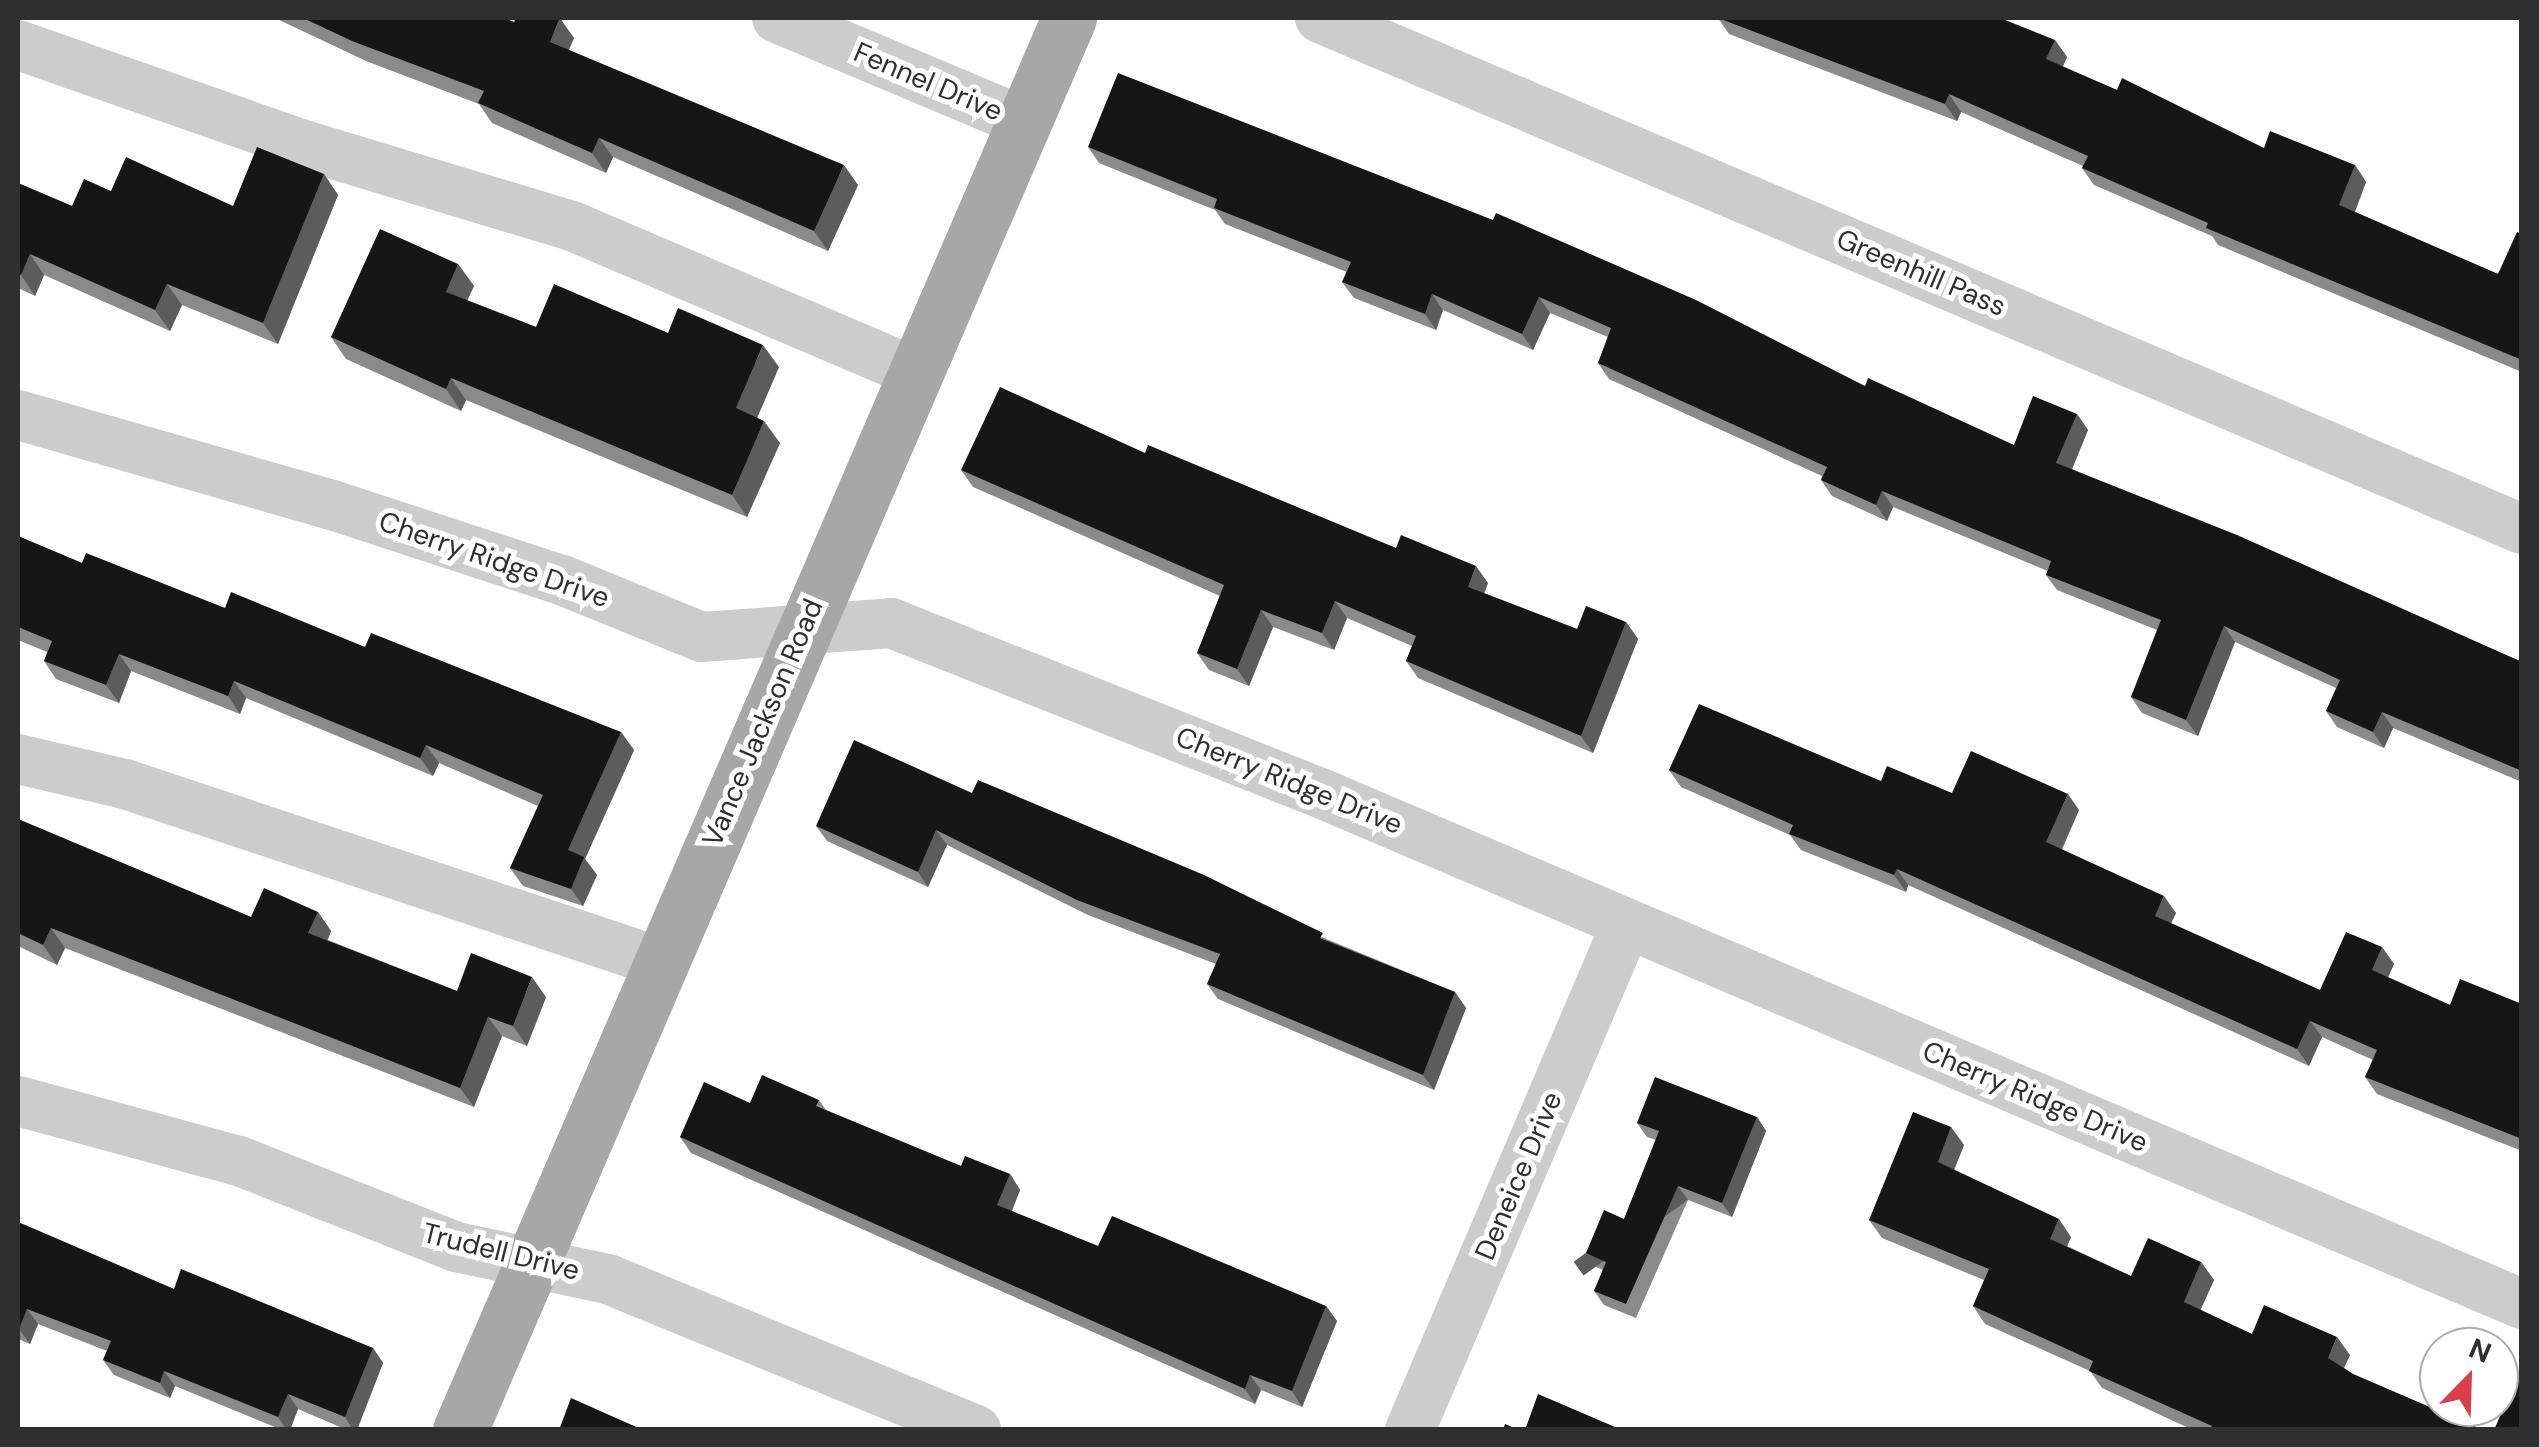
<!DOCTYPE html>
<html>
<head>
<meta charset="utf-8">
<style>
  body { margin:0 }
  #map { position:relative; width:2539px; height:1447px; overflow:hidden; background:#fff; font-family:"DM Sans",sans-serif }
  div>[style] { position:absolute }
  .minor>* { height:50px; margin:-25px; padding:0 25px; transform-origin:25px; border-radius:25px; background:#ccc }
  .major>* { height:55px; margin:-27.5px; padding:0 27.5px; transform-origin:27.5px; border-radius:27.5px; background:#a7a7a7 }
  .wall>* { inset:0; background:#8a8a8a }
  .shaded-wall>* { inset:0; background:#5c5c5c; transform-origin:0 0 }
  .building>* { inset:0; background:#161616 }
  span { translate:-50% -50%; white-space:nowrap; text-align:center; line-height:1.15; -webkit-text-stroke:10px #fff; paint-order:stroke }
  .street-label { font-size:28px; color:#2f2f2f }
  .frame { position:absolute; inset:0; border:20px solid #2f2f2f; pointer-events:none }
  .north { position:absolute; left:2419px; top:1327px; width:100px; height:100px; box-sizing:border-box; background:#fff; border:2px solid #acacac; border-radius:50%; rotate:23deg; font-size:28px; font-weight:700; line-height:40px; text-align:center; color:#2f2f2f }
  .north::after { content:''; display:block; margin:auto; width:35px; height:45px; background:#d93e4d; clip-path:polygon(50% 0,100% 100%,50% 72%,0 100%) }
</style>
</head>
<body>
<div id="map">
  <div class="minor">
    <div style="left:777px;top:18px;width:269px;rotate:22.8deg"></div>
    <div style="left:1320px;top:18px;width:1306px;rotate:23.03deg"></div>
    <div style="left:18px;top:45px;width:306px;rotate:19.3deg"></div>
    <div style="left:307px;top:146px;width:277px;rotate:16.8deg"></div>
    <div style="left:572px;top:226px;width:373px;rotate:23.1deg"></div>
    <div style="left:18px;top:415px;width:327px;rotate:16deg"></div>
    <div style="left:332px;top:505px;width:242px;rotate:18.1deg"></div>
    <div style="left:562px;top:580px;width:151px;rotate:22.2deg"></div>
    <div style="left:702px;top:637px;width:190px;rotate:-4.2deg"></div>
    <div style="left:891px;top:623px;width:474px;rotate:21.6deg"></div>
    <div style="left:1332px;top:798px;width:1293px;rotate:23.04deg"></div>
    <div style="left:18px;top:759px;width:110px;rotate:13.2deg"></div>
    <div style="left:125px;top:784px;width:563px;rotate:18.43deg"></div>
    <div style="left:18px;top:1101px;width:229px;rotate:15.2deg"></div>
    <div style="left:239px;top:1161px;width:233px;rotate:21.6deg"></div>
    <div style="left:456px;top:1247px;width:155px;rotate:11.9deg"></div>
    <div style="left:608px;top:1279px;width:398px;rotate:22.3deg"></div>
    <div style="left:1410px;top:1430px;width:551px;rotate:-66.83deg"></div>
  </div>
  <div class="major">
    <div style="left:460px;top:1430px;width:1538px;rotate:-66.67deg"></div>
  </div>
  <div class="wall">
    <div style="clip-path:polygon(275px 18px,503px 18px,514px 22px,574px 38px,569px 50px,858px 185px,828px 251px,613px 157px,606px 173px,492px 123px,479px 104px,366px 61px)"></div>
    <div style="clip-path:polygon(1718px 18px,2055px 40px,2067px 57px,2063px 67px,2117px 90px,2264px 148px,2355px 165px,2366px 182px,2355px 212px,2498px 274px,2522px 234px,2522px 372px,2218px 245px,2212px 236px,2094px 185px,2082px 168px,2083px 166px,1961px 112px,1957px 121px,1729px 34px)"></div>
    <div style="clip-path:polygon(1088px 147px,1865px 386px,2014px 445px,2077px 414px,2088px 430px,2072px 469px,2522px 662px,2522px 782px,2393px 728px,2384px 748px,2337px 727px,2326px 711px,2336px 688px,2235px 642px,2198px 736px,2142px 713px,2131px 697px,2157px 630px,2057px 590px,2046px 575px,2048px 571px,1893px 507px,1887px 521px,1832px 496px,1821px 480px,1822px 476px,1609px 379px,1598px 363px,1608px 337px,1550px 313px,1533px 350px,1443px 310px,1436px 330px,1354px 298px,1342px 282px,1347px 272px,1225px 224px,1215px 210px,1099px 163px)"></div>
    <div style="clip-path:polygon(324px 174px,338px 195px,278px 344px,182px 305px,170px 331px,44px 275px,35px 296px,18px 288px,18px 183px,72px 206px,111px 191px,233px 206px)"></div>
    <div style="clip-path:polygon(458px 264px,474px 286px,467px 300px,536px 327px,668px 333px,779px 367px,757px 417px,780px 443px,747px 517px,466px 400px,461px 411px,346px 359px,331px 337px)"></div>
    <div style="clip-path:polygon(1145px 453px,1488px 583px,1484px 593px,1577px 629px,1626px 622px,1638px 639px,1593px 753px,1418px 678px,1406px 661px,1412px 646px,1347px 618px,1334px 650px,1273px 627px,1249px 686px,1209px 670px,1197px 653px,1220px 596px,973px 487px,961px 470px)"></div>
    <div style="clip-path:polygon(18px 536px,82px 563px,225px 608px,365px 647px,621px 732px,634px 750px,585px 859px,597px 875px,583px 906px,523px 886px,510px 868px,538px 806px,439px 763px,433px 776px,246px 698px,240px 714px,131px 671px,119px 703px,56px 679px,44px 661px,47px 652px,18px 640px)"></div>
    <div style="clip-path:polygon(1669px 770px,1881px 781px,1952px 793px,2079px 810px,2062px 850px,2176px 913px,2171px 923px,2320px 990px,2382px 947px,2394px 964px,2388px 977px,2450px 1005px,2522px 1004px,2522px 1151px,2377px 1094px,2365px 1077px,2373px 1060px,2322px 1037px,2309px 1066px,1908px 885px,1906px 892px,1801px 850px,1790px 835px,1681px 787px)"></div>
    <div style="clip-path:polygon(972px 793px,1455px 992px,1466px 1008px,1434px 1090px,1218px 999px,1207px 984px,1216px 964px,1088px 915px,947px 845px,928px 887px,827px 841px,816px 826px)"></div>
    <div style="clip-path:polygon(18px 819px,251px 917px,318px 912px,331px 931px,328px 940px,457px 991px,546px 997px,527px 1046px,502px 1036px,474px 1107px,65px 948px,57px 965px,18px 946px)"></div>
    <div style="clip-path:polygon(819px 1100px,826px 1110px,961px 1166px,1010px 1174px,1020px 1190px,1012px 1211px,1098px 1246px,1326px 1306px,1337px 1321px,1302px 1407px,1261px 1390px,1255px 1404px,691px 1153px,680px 1137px,750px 1103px)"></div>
    <div style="clip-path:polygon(1757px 1117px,1766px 1131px,1732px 1217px,1688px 1200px,1636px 1318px,1604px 1305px,1594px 1291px,1603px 1270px,1596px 1267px,1586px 1253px,1624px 1219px,1656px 1140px,1647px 1137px,1637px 1123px)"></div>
    <div style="clip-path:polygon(1951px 1127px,1964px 1145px,1954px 1170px,2071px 1237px,2067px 1246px,2131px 1276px,2201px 1262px,2214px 1280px,2200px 1310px,2252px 1334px,2350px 1355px,2344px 1368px,2353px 1374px,2483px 1430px,2193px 1430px,2102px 1388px,2090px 1371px,1985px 1324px,1973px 1306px,1984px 1280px,1882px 1238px,1869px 1220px)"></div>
    <div style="clip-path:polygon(18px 1222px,174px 1289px,373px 1348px,383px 1363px,357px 1430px,347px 1430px,298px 1409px,290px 1430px,282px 1430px,175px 1386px,170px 1398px,114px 1375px,103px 1360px,107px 1351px,38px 1324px,30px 1344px,18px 1339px)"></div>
  </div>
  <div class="shaded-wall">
    <div style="clip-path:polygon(560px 18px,574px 38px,564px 61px,550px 42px)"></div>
    <div style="clip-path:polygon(2055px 40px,2067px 57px,2058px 76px,2046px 59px)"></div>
    <div style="clip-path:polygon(1949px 94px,1961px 112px,1957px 121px,1945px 104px)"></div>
    <div style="clip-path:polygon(599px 138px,613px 157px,606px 173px,592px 153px)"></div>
    <div style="clip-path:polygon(844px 165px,858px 185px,828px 251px,814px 231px)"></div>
    <div style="clip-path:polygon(2355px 165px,2366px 182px,2351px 222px,2339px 205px)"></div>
    <div style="clip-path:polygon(324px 174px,338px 195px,278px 344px,263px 323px)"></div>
    <div style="clip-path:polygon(30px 254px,44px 275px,35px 296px,21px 275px)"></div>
    <div style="clip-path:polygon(458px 264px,474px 286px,461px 314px,446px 292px)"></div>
    <div style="clip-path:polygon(167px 284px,182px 305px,170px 331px,155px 310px)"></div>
    <div style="clip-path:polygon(1432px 294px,1443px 310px,1436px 330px,1425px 314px)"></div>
    <div style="clip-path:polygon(1539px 297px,1550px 313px,1533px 350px,1522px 334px)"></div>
    <div style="clip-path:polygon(763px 345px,779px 367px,752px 430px,736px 408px)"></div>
    <div style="clip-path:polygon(451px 378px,466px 400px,461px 411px,446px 389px)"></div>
    <div style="clip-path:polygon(2077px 414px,2088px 430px,2068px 479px,2056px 463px)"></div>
    <div style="clip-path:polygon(764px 421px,780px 443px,747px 517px,732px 495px)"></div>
    <div style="clip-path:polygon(1882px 491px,1893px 507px,1887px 521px,1876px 505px)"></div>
    <div style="clip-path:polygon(1476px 566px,1488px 583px,1480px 604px,1468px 587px)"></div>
    <div style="clip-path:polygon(1335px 601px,1347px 618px,1334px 650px,1322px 633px)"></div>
    <div style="clip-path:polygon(1261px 610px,1273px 627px,1249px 686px,1237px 669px)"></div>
    <div style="clip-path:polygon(1626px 622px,1638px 639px,1593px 753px,1581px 736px)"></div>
    <div style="clip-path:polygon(2224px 626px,2235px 642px,2198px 736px,2186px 720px)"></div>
    <div style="clip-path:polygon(119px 654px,131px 671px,119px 703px,106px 685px)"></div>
    <div style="clip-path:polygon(234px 681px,246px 698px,240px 714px,228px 696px)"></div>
    <div style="clip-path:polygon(2382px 712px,2393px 728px,2384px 748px,2373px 732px)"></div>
    <div style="clip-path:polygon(621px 732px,634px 750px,585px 859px,597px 875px,583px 906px,571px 889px,568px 850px)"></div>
    <div style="clip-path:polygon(426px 745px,439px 763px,433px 776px,420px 758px)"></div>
    <div style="clip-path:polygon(2068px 794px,2079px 810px,2057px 859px,2046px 842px)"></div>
    <div style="clip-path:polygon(936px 830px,947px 845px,928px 887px,918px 872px)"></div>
    <div style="clip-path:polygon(1897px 869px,1908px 885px,1906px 892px,1894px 875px)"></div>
    <div style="clip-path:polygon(2164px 896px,2176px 913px,2167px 932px,2155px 916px)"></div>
    <div style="clip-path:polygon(318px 912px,331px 931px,322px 953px,308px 933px)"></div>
    <div style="clip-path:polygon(51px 928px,65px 948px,57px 965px,43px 945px)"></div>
    <div style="clip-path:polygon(2382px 947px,2394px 964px,2384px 986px,2372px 970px)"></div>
    <div style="clip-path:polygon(532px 977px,546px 997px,527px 1046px,513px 1026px)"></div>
    <div style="clip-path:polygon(1455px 992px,1466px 1008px,1434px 1090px,1423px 1075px)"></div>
    <div style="clip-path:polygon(488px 1017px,502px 1036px,474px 1107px,460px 1088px)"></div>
    <div style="clip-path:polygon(2310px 1021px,2322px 1037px,2309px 1066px,2297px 1049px)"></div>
    <div style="clip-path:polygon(1757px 1117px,1766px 1131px,1732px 1217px,1722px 1203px)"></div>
    <div style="clip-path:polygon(1951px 1127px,1964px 1145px,1950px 1180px,1938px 1162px)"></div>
    <div style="clip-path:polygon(1010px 1174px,1020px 1190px,1008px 1220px,997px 1205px)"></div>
    <div style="left:1678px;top:1186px;width:17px;height:129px;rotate:54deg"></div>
    <div style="clip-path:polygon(2059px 1219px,2071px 1237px,2063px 1256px,2050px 1239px)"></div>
    <div style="clip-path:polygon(2201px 1262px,2214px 1280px,2196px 1320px,2184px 1302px)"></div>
    <div style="clip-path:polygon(1326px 1306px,1337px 1321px,1302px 1407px,1292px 1391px)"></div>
    <div style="clip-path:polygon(27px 1309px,38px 1324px,30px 1344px,19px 1329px)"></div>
    <div style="clip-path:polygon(2337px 1337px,2350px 1355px,2340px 1376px,2328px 1358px)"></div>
    <div style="clip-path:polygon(373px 1348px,383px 1363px,357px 1430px,353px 1430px,345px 1417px)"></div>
    <div style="clip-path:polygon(164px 1371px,175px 1386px,170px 1398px,160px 1383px)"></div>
    <div style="clip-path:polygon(1250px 1375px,1261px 1390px,1255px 1404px,1245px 1389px)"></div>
    <div style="clip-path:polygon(288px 1394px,298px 1409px,290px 1430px,287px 1430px,278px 1417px)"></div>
  </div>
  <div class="building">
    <div style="clip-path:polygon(303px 18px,503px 18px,514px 22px,516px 18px,560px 18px,550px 42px,844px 165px,814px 231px,599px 138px,592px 153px,478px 103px,484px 91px,352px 41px)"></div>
    <div style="clip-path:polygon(1718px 18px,2000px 18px,2055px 40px,2046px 59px,2117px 90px,2122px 78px,2264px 148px,2270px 131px,2355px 165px,2339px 205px,2498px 274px,2517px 232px,2522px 234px,2522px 360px,2206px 228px,2208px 223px,2082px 168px,2088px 156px,1949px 94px,1945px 104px)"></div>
    <div style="clip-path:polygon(1118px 73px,1493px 220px,1496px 213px,1696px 300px,1865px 386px,1868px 378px,2014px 445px,2033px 396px,2077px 414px,2056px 463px,2237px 535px,2522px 662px,2522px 771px,2382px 712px,2373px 732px,2326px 711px,2340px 680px,2224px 626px,2186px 720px,2131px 697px,2161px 620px,2046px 575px,2051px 561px,1882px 491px,1876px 505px,1821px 480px,1827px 467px,1598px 363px,1611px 328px,1539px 297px,1522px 334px,1432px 294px,1425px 314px,1342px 282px,1351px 262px,1214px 208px,1217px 199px,1088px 147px)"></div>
    <div style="clip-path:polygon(257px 147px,324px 174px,263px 323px,167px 284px,155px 310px,30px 254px,21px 275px,18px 273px,18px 183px,72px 206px,84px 179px,111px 191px,126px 157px,233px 206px)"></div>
    <div style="clip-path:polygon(380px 229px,458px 264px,446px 292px,536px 327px,554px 284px,668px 333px,678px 308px,763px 345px,736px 408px,764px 421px,732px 495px,451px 378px,446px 389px,331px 337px)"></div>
    <div style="clip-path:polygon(1000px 387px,1145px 453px,1148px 445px,1396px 548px,1401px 535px,1476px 566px,1468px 587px,1577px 629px,1586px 606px,1626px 622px,1581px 736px,1406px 661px,1416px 636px,1335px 601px,1322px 633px,1261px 610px,1237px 669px,1197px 653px,1224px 585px,961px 470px)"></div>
    <div style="clip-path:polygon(18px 536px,82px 563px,86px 553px,225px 608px,231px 592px,365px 647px,371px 633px,621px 732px,568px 850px,584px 857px,571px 889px,510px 868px,543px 795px,426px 745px,420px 758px,234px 681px,228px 696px,119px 654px,106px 685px,44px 661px,52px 641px,18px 627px)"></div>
    <div style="clip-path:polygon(1699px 704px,1881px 781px,1887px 766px,1952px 793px,1971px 751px,2068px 794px,2046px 842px,2164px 896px,2155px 916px,2320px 990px,2346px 932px,2382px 947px,2372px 970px,2450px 1005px,2460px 979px,2522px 1004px,2522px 1139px,2365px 1077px,2377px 1050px,2310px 1021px,2297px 1049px,1897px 869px,1894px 875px,1789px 834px,1793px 825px,1669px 770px)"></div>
    <div style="clip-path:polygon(854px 740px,972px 793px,978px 780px,1204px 875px,1323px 933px,1320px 938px,1455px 992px,1423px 1075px,1207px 984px,1220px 954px,1077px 900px,936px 830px,918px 872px,816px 826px)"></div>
    <div style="clip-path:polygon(18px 819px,251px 917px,264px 888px,318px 912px,308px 933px,457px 991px,471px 953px,532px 977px,513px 1026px,488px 1017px,460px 1088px,51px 928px,43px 945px,18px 933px)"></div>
    <div style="clip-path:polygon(762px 1075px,819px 1100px,816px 1106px,961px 1166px,965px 1156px,1010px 1174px,997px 1205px,1098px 1246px,1112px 1216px,1326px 1306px,1292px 1391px,1250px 1375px,1245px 1389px,680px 1137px,704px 1082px,750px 1103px)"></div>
    <div style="clip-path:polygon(1655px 1077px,1757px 1117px,1722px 1203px,1678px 1186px,1626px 1304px,1594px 1291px,1606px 1262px,1586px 1253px,1604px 1210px,1624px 1219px,1659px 1131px,1637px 1123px)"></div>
    <div style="clip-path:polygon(1913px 1112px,1951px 1127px,1938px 1162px,2059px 1219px,2050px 1239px,2131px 1276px,2148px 1238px,2201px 1262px,2184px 1302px,2252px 1334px,2264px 1305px,2337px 1337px,2328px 1358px,2353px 1374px,2483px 1430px,2210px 1430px,2212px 1426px,2089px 1371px,2093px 1361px,1973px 1306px,1989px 1269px,1869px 1220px)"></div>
    <div style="clip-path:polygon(18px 1222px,174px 1289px,181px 1269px,373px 1348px,345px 1417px,288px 1394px,278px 1417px,164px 1371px,160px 1383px,103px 1360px,111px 1341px,27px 1309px,19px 1329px,18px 1328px)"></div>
    <div style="clip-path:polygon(2517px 1377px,2522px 1379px,2522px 1430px,2494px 1430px)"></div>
    <div style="clip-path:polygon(1538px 1394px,1622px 1430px,1525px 1430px)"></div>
    <div style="clip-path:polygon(571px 1398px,643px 1430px,559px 1430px)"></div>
    <div style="clip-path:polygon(1505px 1424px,1519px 1430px,1503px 1430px)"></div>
  </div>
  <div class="street-label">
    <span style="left:928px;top:82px;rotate:23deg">Fennel Drive</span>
    <span style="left:1921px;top:273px;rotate:23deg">Greenhill Pass</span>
    <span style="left:494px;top:560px;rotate:19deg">Cherry Ridge Drive</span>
    <span style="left:763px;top:723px;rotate:-67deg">Vance Jackson Road</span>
    <span style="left:1289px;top:781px;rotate:22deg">Cherry Ridge Drive</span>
    <span style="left:2035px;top:1097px;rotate:23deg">Cherry Ridge Drive</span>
    <span style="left:1519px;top:1176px;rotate:-67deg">Deneice Drive</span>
    <span style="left:501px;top:1252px;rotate:14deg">Trudell Drive</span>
  </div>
  <div class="frame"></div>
  <div class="north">N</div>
</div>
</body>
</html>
